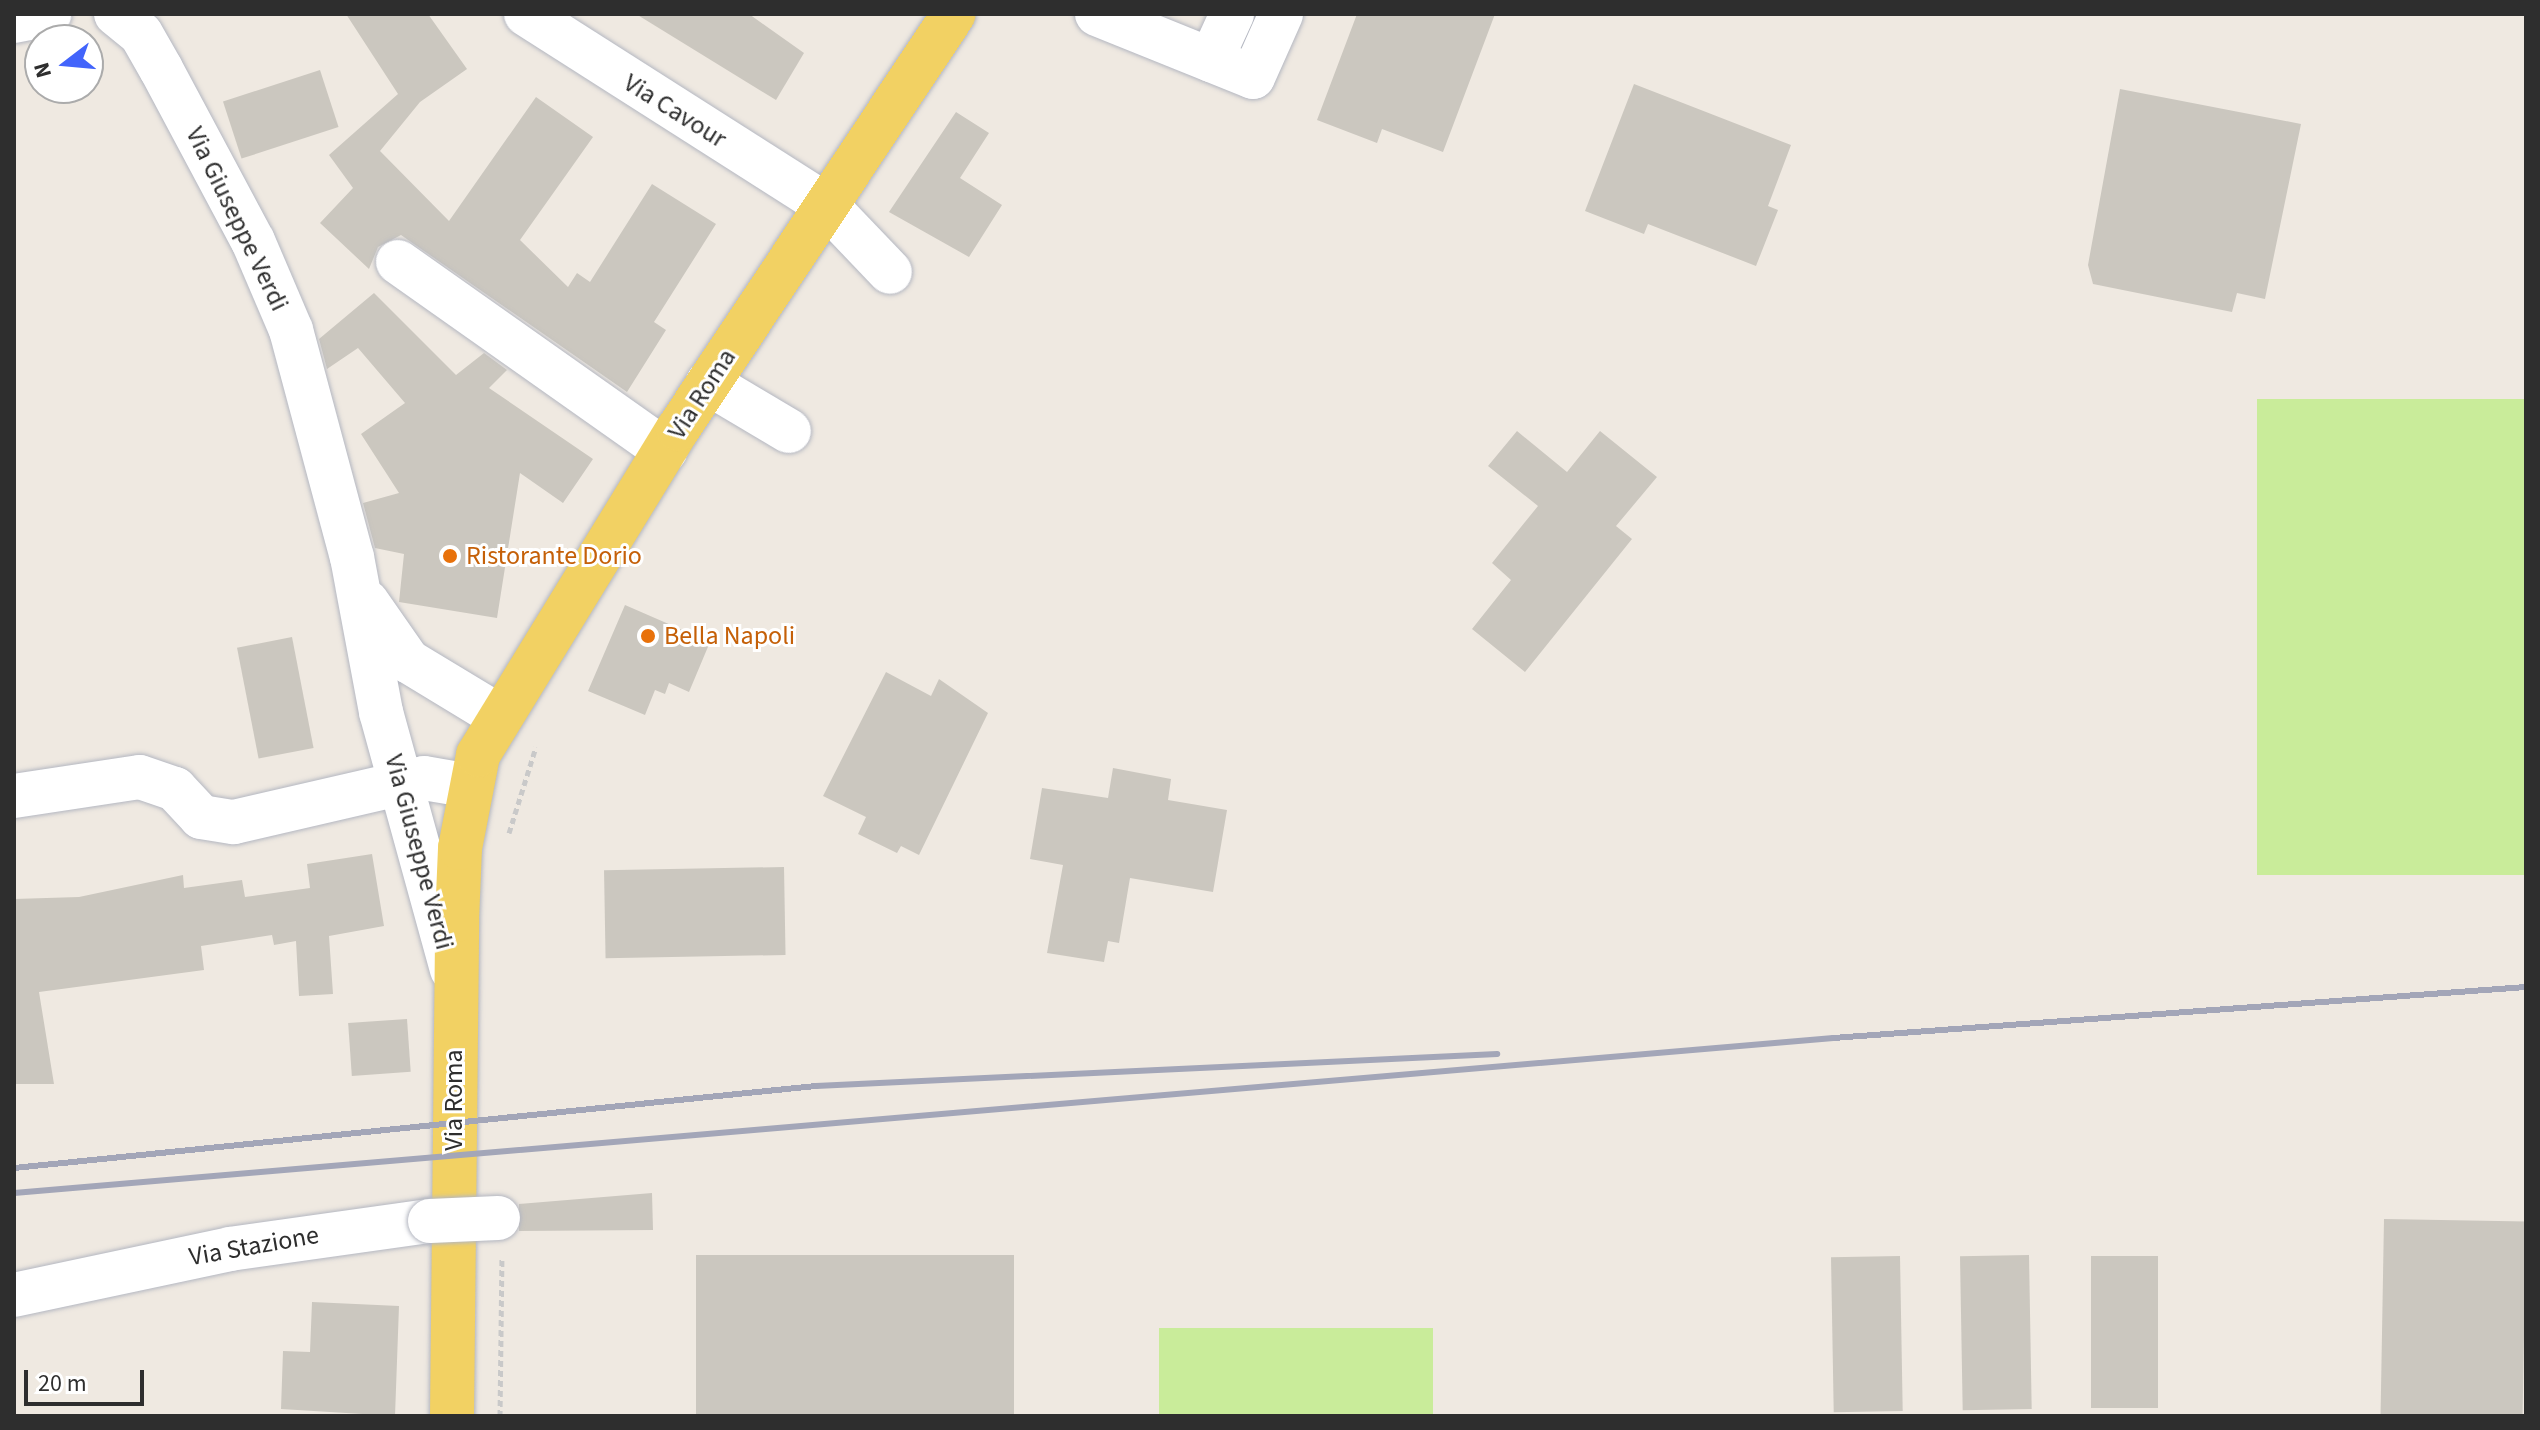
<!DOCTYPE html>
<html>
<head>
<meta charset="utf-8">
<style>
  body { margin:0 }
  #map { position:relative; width:2540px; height:1430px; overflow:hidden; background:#efe9e1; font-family:"Source Sans 3",sans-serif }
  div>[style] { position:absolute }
  .pitch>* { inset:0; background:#c9ec9a; transform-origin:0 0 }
  .building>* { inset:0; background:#cbc7bf; transform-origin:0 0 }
  .path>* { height:5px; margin-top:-2.5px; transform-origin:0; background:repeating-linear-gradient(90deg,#c9c9c9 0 6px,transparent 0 10px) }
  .roads { filter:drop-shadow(0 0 2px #b4b7c1) drop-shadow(0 0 2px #b4b7c1) }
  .minor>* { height:44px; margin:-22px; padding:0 22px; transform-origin:22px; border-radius:22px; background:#fff }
  .major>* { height:44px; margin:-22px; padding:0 22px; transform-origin:22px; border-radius:22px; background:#f2d163 }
  .rail>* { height:6px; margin:-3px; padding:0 3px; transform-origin:3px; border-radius:3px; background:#a3a6b8 }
  .bridges { filter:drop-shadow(0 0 2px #b4b7c1) drop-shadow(0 0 2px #b4b7c1) }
  .minor-bridge>* { height:44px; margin:-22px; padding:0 22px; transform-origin:22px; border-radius:22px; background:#fff }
  .dots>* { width:22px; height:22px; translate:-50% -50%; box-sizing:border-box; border:4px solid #fff; border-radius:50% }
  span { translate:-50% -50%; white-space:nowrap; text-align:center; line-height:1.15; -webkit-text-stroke:6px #fff; paint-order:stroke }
  .street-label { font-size:26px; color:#2e2e2e }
  .food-label { font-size:26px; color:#c56008 }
  .left { translate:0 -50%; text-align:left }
  .frame { position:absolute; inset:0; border:16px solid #2e2e2e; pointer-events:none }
  .north { position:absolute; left:24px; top:24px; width:80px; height:80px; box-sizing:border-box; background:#fff; border:2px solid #ababab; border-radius:50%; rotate:254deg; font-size:22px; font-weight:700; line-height:32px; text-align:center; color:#2e2e2e }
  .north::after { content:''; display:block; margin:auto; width:28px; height:36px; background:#4264fb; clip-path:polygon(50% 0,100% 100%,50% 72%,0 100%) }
  .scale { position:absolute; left:24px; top:1370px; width:120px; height:36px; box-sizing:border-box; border:4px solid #2e2e2e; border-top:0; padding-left:10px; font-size:24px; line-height:28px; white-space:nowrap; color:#2e2e2e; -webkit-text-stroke:6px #fff; paint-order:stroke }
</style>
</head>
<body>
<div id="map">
  <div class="pitch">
    <div style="left:2526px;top:399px;width:476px;height:269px;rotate:90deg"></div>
    <div style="left:1159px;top:1328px;width:274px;height:88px"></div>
  </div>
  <div class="building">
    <div style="clip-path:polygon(346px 14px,428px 14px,467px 69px,420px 102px,380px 151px,449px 221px,536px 97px,593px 137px,520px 240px,568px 287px,577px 273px,590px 282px,652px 184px,716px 224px,654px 322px,666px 330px,627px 392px,401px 235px,378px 247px,369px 269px,320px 223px,353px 188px,329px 155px,398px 94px)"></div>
    <div style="clip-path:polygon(636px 14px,749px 14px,804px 53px,776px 100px)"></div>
    <div style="clip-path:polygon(1357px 14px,1495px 14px,1443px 152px,1382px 129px,1377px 143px,1317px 120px)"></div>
    <div style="left:320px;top:70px;width:60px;height:102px;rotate:72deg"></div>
    <div style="clip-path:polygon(1634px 84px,1791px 145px,1768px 206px,1778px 210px,1756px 266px,1648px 224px,1644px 234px,1585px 211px)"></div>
    <div style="clip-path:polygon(2120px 89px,2301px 124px,2265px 299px,2237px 293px,2232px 312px,2093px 284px,2088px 265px)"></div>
    <div style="clip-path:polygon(956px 112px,989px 133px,960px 178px,1002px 205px,969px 257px,889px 212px)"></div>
    <div style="clip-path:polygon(374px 293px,456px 375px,484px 353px,507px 370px,489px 388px,593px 459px,563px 503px,520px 473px,497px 618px,399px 602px,404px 554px,375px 548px,363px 503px,399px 493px,361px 434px,405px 403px,358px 348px,327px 369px,319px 339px)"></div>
    <div style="clip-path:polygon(1517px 431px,1567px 472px,1600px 431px,1657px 477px,1616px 526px,1632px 539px,1525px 672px,1472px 629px,1511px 580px,1492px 563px,1538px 506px,1488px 466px)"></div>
    <div style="clip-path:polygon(625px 605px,710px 642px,689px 692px,669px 683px,665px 694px,655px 690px,645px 715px,588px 691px)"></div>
    <div style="left:292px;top:637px;width:113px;height:56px;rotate:79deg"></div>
    <div style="clip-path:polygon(886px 672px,931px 696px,939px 679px,988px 713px,919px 855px,901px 846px,897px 853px,858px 834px,866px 817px,823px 796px)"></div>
    <div style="clip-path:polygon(1113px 768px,1171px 779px,1168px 800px,1227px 810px,1213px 892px,1130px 878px,1119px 943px,1108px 941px,1104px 962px,1047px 953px,1063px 865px,1030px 859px,1042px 788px,1108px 798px)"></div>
    <div style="clip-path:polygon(372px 854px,384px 926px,329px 936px,333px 994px,299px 996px,296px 941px,274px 945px,272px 935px,201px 946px,204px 970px,39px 992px,54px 1084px,14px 1084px,14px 899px,79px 897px,183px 875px,184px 888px,242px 880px,245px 897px,310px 888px,307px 864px)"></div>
    <div style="left:784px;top:867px;width:88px;height:180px;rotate:89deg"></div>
    <div style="left:407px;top:1019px;width:53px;height:59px;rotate:86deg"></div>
    <div style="clip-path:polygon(652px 1193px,653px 1230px,519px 1231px,519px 1204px)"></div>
    <div style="left:2384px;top:1219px;width:142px;height:197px;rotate:1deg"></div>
    <div style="left:696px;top:1255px;width:318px;height:161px"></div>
    <div style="left:2029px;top:1255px;width:154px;height:69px;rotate:89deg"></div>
    <div style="left:1900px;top:1256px;width:155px;height:69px;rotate:89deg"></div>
    <div style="left:2158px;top:1256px;width:152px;height:67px;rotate:90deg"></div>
    <div style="clip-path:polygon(312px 1302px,399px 1306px,395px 1416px,281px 1409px,283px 1351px,310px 1352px)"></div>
  </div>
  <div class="path">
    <div style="left:509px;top:833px;width:90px;rotate:-72.6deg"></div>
    <div style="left:500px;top:1416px;width:157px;rotate:-89.3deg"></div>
  </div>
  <div class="roads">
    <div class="minor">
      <div style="left:116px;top:14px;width:32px;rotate:39deg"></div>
      <div style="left:141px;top:34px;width:40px;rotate:60.3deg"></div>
      <div style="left:161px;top:69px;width:195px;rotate:61.9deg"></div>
      <div style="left:253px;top:241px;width:97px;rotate:66.9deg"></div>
      <div style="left:291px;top:330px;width:235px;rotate:75deg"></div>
      <div style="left:352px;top:557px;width:158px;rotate:79.4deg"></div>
      <div style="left:381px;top:712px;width:267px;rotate:74.6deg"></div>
      <div style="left:526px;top:14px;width:357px;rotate:32.5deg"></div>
      <div style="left:827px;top:206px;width:91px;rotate:46.3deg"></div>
      <div style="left:1097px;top:14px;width:168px;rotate:22deg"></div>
      <div style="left:1253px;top:77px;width:69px;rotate:-66deg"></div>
      <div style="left:14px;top:21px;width:36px;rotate:-11deg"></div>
      <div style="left:1211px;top:60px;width:51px;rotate:-65.5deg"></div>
      <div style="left:398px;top:262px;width:327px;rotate:35.2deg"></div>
      <div style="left:708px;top:383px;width:94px;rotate:30.7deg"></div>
      <div style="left:367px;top:602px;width:72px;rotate:55.2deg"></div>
      <div style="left:408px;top:661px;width:104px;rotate:31.2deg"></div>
      <div style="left:14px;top:796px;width:127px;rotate:-8.6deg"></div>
      <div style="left:140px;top:777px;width:37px;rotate:19deg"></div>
      <div style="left:175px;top:789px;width:38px;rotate:47deg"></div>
      <div style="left:201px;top:817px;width:33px;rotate:9deg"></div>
      <div style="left:234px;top:822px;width:195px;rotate:-13deg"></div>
      <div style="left:424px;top:778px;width:48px;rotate:9.7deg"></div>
      <div style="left:14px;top:1295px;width:221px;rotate:-12deg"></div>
      <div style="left:230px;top:1249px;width:202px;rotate:-8deg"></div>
    </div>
    <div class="major">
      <div style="left:452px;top:1416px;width:496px;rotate:-89.4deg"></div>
      <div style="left:457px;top:920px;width:72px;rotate:-87.6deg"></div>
      <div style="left:460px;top:848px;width:95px;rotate:-79deg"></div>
      <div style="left:478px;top:755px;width:382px;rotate:-58.5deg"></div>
      <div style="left:678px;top:429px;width:498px;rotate:-56.4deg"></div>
    </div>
  </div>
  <div class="rail">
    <div style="left:14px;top:1168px;width:806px;rotate:-5.84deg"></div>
    <div style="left:816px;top:1086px;width:682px;rotate:-2.69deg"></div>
    <div style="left:14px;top:1193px;width:1826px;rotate:-4.87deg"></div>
    <div style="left:1833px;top:1038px;width:695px;rotate:-4.21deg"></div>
  </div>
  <div class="bridges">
    <div class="minor-bridge">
      <div style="left:430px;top:1221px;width:68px;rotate:-2.5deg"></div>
    </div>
  </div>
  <div class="dots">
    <div style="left:450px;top:556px;background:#e8710a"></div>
    <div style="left:648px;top:636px;background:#e8710a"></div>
  </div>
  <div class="street-label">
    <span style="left:675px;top:111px;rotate:32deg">Via Cavour</span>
    <span style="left:237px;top:219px;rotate:64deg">Via Giuseppe Verdi</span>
    <span style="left:702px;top:394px;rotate:-57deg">Via Roma</span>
    <span style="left:419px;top:852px;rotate:75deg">Via Giuseppe Verdi</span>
    <span style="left:454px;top:1100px;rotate:-90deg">Via Roma</span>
    <span style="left:254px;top:1246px;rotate:-10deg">Via Stazione</span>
  </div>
  <div class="food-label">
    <span class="left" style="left:466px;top:556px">Ristorante Dorio</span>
    <span class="left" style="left:664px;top:636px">Bella Napoli</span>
  </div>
  <div class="frame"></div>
  <div class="north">N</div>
  <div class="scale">20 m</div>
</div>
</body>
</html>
